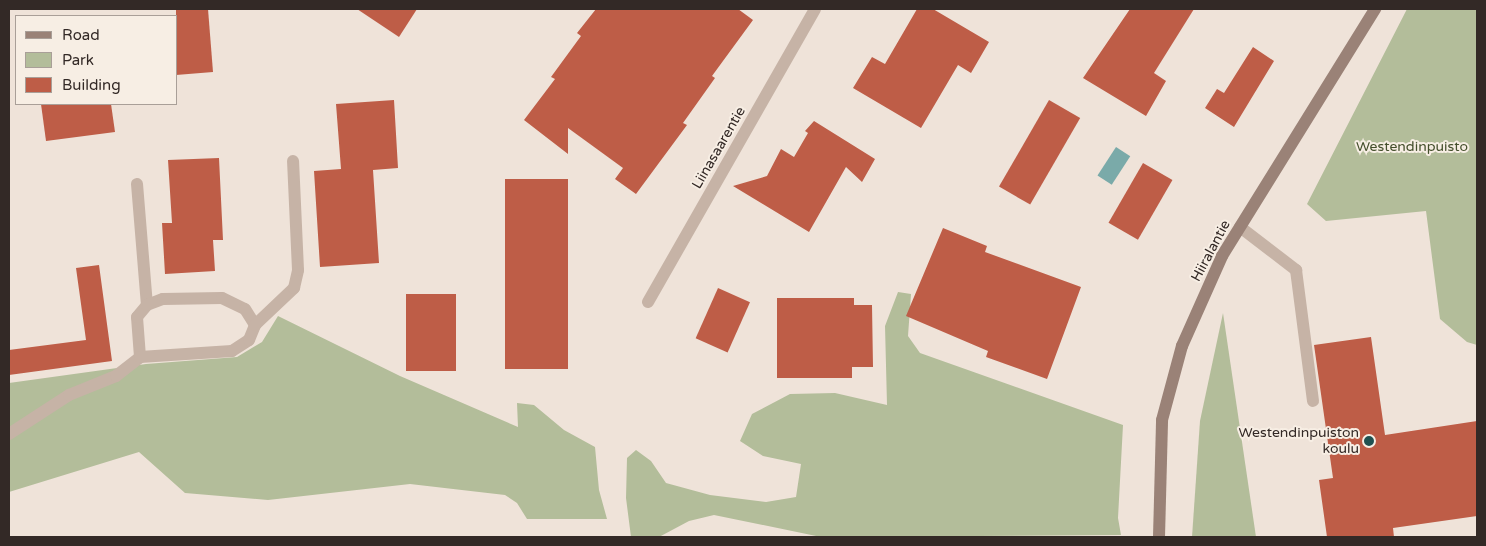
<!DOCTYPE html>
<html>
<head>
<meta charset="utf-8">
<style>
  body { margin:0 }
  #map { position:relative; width:1486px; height:546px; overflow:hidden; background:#efe3d9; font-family:"Varela Round",sans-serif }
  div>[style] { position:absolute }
  .green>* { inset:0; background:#b3bd9a }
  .water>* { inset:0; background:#7aaaa9; transform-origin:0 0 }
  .building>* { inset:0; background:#be5d47; transform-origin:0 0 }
  .lane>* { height:12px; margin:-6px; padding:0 6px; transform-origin:6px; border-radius:6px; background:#c6b3a6 }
  .street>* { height:12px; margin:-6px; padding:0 6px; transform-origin:6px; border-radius:6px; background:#c6b3a6 }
  .secondary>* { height:12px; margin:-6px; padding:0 6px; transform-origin:6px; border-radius:6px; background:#9a8277 }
  .dots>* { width:14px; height:14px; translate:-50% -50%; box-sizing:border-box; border:2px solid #f7eee4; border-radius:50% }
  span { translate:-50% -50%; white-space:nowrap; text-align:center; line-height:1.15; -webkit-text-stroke:4px #f7eee4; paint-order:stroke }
  .park-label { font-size:14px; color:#444f2c }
  .street-label { font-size:14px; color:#332926 }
  .poi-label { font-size:14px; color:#332926 }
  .right { translate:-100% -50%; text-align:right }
  .frame { position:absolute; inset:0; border:10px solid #332926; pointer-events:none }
  .legend { position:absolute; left:15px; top:15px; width:162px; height:90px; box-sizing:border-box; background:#f7eee4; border:1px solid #a99f98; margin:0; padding:6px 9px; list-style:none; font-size:15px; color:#332926 }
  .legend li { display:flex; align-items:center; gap:10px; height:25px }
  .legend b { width:25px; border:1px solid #a99f98 }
</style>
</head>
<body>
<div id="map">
  <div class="green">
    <div style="clip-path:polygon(1407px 9px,1477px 9px,1477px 345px,1467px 342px,1440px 319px,1426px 211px,1326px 221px,1307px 204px)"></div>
    <div style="clip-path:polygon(898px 292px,911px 294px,908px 336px,920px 353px,1123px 425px,1118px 518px,1121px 535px,821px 537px,714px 515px,689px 521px,659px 537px,631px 537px,626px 498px,627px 458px,636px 450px,651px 461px,666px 483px,710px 495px,766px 502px,796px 497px,801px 464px,763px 456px,740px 441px,752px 414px,790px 394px,835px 393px,887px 405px,885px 326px)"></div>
    <div style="clip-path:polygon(1223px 313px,1256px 537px,1192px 537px,1200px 421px)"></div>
    <div style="clip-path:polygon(278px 316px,400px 376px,518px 427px,517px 403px,534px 405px,564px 430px,595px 447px,599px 490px,607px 519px,527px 519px,517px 503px,505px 495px,410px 484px,268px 500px,185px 493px,139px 452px,9px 492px,9px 383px,146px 364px,237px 357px,262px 342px)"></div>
  </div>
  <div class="water">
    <div style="left:1116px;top:147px;width:17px;height:34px;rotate:33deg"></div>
  </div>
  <div class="building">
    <div style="clip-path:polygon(176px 9px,208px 9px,213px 72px,176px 75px)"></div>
    <div style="clip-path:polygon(357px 9px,417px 9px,399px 37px)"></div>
    <div style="clip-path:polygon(596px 9px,738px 9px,753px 20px,712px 76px,715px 78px,683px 123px,687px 125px,636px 194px,615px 179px,623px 168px,568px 128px,568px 154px,524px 120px,555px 79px,551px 77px,581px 36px,577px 33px)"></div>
    <div style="clip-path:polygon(917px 9px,933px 9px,989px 42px,971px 73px,958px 65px,921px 128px,853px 88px,872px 57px,885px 64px)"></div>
    <div style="clip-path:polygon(1130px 9px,1194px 9px,1154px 73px,1166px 81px,1146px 116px,1083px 78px)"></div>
    <div style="clip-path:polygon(1253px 47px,1274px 61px,1234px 127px,1205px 108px,1217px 89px,1224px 93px)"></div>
    <div style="clip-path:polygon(394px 100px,398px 168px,373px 170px,379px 263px,320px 267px,314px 171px,341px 169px,336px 104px)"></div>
    <div style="left:1049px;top:100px;width:36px;height:100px;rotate:30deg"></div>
    <div style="clip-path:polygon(41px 104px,111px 104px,115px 132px,46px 141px)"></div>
    <div style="clip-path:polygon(814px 121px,875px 159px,862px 182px,846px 167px,809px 232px,733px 186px,767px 176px,781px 149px,794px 157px,808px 133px,805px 131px)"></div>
    <div style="clip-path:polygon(219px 158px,223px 240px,213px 240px,215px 271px,165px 274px,162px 223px,172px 223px,168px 160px)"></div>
    <div style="left:1143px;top:163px;width:34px;height:69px;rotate:30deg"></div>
    <div style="left:505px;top:179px;width:63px;height:190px"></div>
    <div style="clip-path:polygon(943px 228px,987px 246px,985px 252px,1081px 287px,1047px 379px,986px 357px,988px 351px,906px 316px)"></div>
    <div style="clip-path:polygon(99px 265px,112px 361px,9px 375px,9px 350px,86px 340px,76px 268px)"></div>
    <div style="left:718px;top:288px;width:35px;height:55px;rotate:24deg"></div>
    <div style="left:406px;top:294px;width:50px;height:77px"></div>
    <div style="clip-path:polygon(777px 298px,854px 298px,854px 305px,872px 305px,873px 367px,852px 367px,852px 378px,777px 378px)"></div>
    <div style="clip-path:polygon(1371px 337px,1385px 435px,1477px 421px,1477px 516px,1393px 528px,1394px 537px,1327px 537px,1319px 480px,1333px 478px,1314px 345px)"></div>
  </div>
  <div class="lane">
    <div style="left:137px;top:184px;width:121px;rotate:85.3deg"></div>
    <div style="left:1240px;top:227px;width:71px;rotate:37.5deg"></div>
    <div style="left:1296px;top:270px;width:132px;rotate:82.6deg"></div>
    <div style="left:140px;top:357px;width:40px;rotate:-94.3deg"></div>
    <div style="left:137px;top:317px;width:16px;rotate:-50deg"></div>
    <div style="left:147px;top:305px;width:17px;rotate:-21deg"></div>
    <div style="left:163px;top:299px;width:59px;rotate:-1deg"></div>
    <div style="left:222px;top:298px;width:25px;rotate:26deg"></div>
    <div style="left:245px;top:309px;width:19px;rotate:58deg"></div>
    <div style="left:9px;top:434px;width:72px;rotate:-33deg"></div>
    <div style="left:69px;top:395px;width:51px;rotate:-22deg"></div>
    <div style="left:116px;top:376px;width:31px;rotate:-38deg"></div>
    <div style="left:140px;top:357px;width:92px;rotate:-3.7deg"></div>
    <div style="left:232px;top:351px;width:20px;rotate:-33deg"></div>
    <div style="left:249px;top:340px;width:16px;rotate:-68deg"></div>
    <div style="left:255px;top:325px;width:54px;rotate:-43.5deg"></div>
    <div style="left:294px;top:288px;width:18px;rotate:-77deg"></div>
    <div style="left:298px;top:270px;width:109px;rotate:-92.6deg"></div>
  </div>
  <div class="street">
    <div style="left:648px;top:302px;width:337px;rotate:-60.3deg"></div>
  </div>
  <div class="secondary">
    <div style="left:1159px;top:537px;width:117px;rotate:-88.5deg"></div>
    <div style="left:1162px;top:420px;width:77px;rotate:-74.9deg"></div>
    <div style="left:1182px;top:346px;width:98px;rotate:-66deg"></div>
    <div style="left:1222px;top:256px;width:291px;rotate:-58.2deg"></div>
  </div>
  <div class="dots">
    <div style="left:1369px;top:441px;background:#1f5151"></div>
  </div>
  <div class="park-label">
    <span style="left:1412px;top:147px">Westendinpuisto</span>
  </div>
  <div class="street-label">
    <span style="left:719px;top:148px;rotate:-60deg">Liinasaarentie</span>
    <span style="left:1211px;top:251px;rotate:-62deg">Hiiralantie</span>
  </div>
  <div class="poi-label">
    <span class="right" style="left:1359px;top:441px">Westendinpuiston<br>koulu</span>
  </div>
  <div class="frame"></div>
  <ul class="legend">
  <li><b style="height:6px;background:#9a8277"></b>Road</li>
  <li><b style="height:14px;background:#b3bd9a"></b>Park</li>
  <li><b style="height:14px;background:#be5d47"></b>Building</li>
  </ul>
</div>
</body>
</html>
